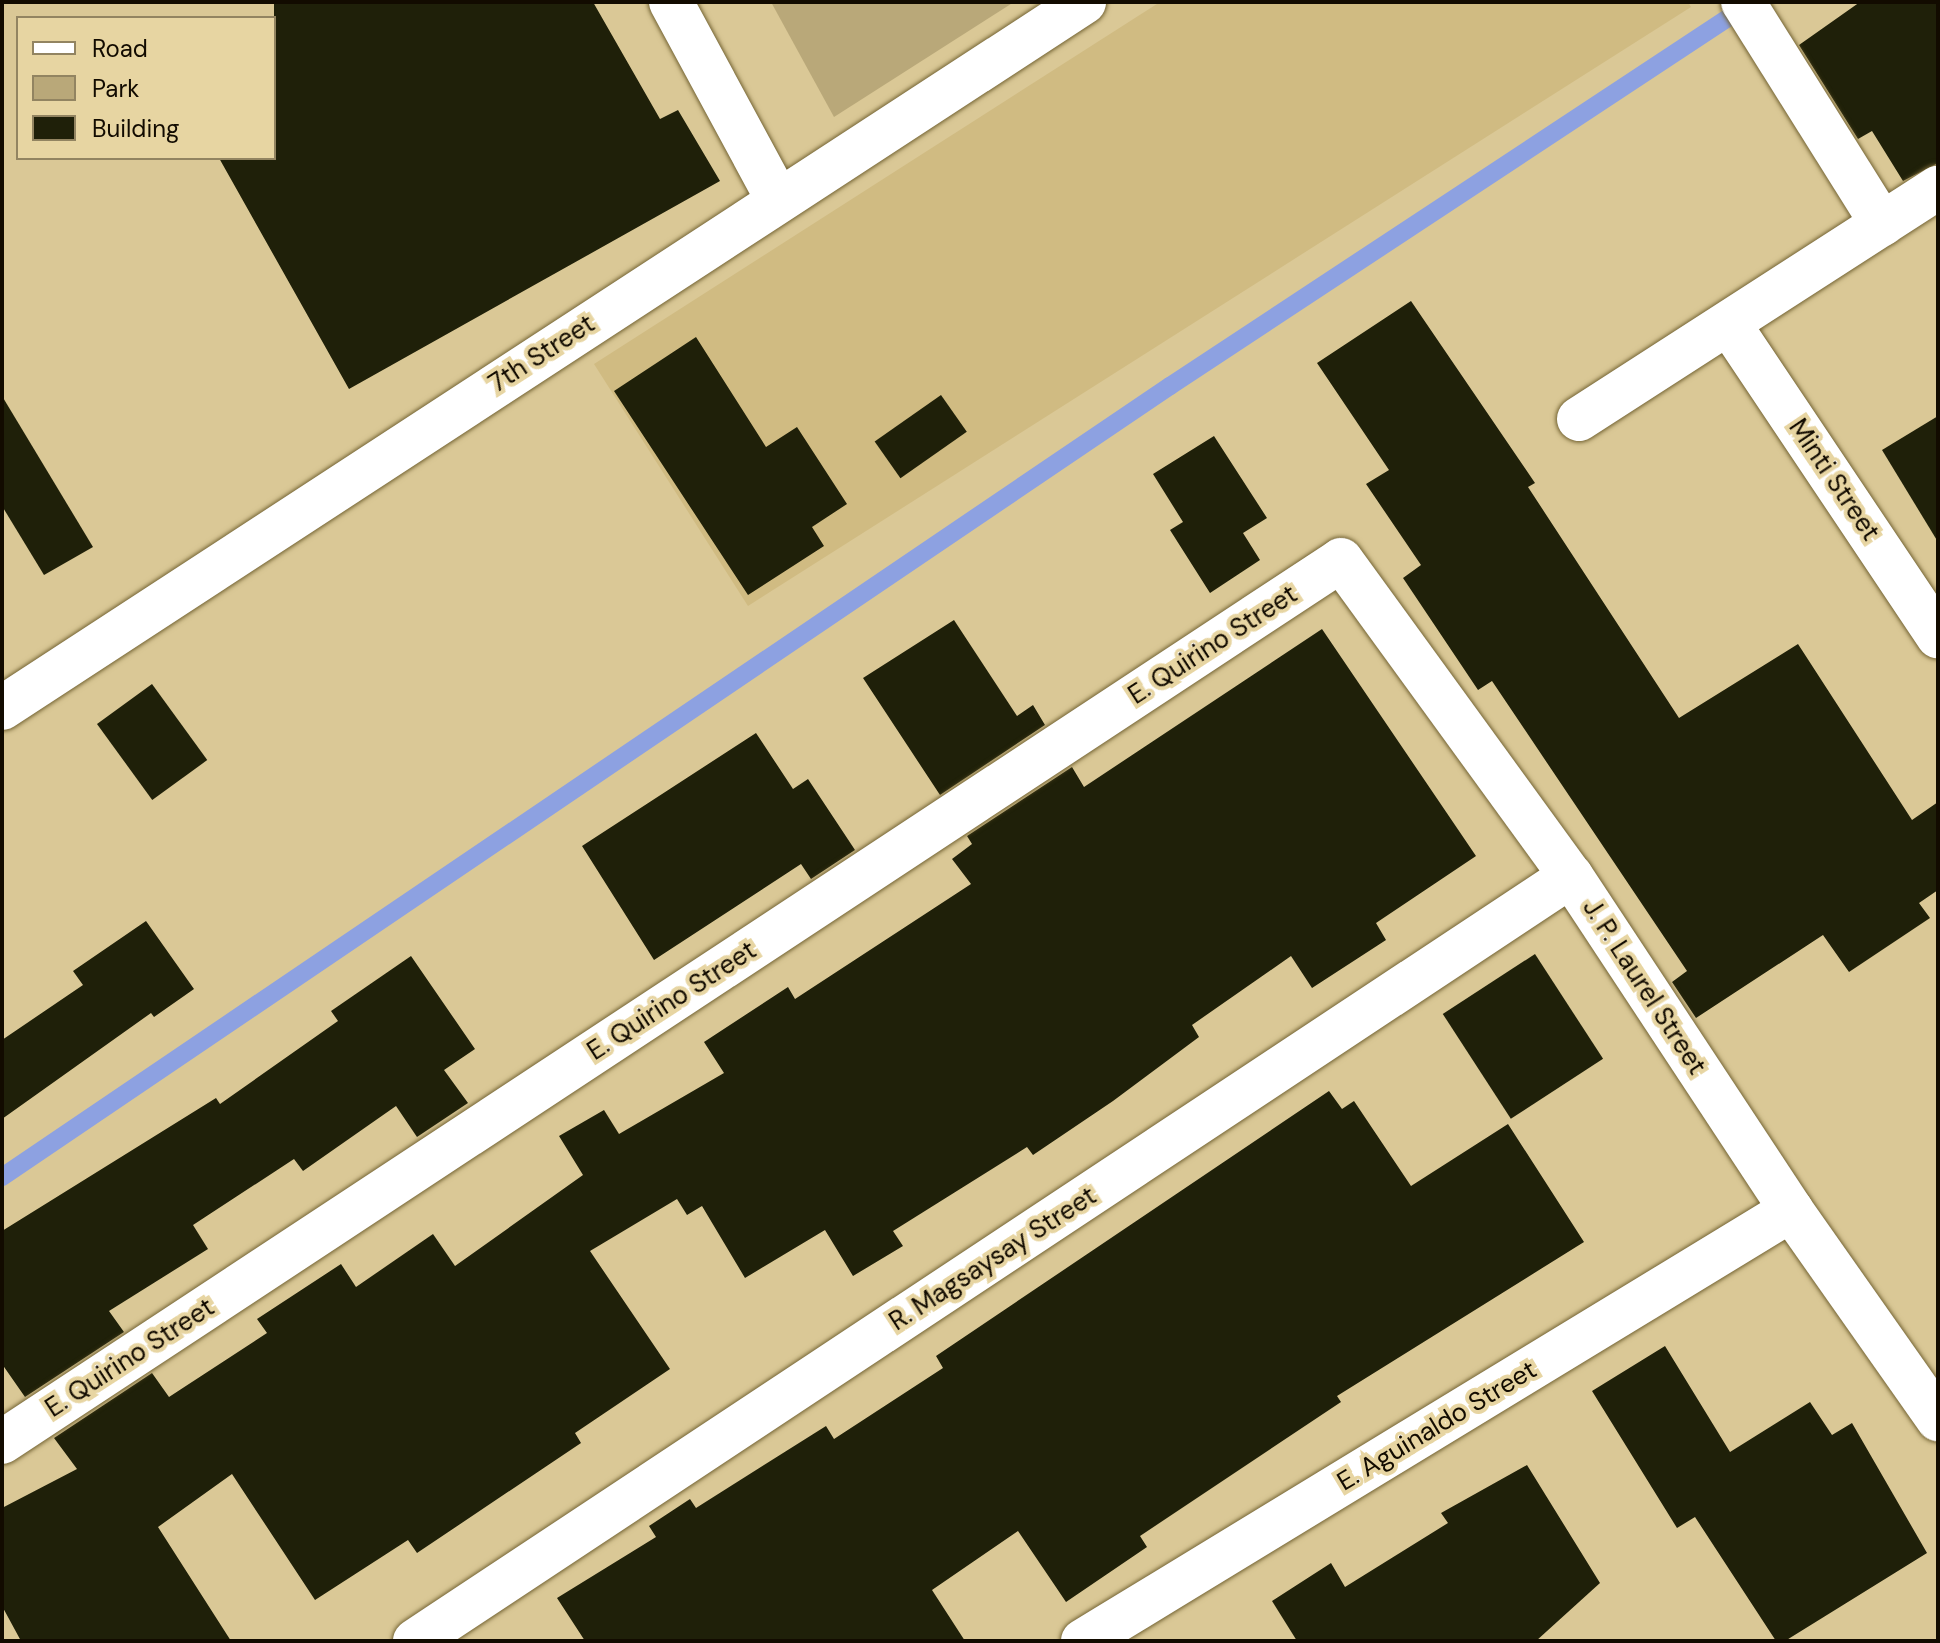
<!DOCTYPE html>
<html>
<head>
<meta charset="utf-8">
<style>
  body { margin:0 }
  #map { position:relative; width:1940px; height:1643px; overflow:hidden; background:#dac896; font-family:"DM Sans",sans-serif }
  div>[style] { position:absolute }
  .built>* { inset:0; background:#d0bb82 }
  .green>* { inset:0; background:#b9a879 }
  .stream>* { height:18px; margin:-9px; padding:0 9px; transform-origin:9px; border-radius:9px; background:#8da1e1 }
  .building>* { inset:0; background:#1f2009; transform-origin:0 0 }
  .roads { filter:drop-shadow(0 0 2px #746434) drop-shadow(0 0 2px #746434) }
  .street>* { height:44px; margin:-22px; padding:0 22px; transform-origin:22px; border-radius:22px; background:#fff }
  span { translate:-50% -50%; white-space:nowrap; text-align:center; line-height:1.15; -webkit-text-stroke:8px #e7d5a2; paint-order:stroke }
  .street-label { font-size:26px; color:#120b00 }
  .frame { position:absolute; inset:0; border:4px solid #120b00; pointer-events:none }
  .legend { position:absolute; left:16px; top:16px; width:260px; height:144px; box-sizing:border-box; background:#e7d5a2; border:2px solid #928461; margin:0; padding:10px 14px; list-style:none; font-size:24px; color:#120b00 }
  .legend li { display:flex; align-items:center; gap:16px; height:40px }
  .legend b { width:40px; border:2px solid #928461 }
</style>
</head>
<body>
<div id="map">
  <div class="built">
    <div style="clip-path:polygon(1160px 2px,1688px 2px,1691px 7px,748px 606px,594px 364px)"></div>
  </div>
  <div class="green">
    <div style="clip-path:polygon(771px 2px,1014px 2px,834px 117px)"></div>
  </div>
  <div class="stream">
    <div style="left:2px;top:1177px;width:1411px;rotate:-34.11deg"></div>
    <div style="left:1170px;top:386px;width:690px;rotate:-33.41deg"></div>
  </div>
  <div class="building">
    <div style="clip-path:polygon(274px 2px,593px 2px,660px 119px,678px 110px,720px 181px,349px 389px,219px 158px,274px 158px)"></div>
    <div style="clip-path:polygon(1860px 2px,1938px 2px,1938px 163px,1903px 181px,1872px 131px,1858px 139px,1799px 45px)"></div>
    <div style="clip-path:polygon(1411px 301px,1535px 483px,1528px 487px,1679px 718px,1798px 644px,1912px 820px,1938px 802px,1938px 890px,1919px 903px,1930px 918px,1849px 972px,1823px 935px,1696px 1018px,1672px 982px,1687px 971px,1492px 681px,1478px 690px,1403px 578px,1421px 565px,1366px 484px,1389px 470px,1317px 363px)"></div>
    <div style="clip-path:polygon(696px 337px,766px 447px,797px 427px,847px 504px,812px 527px,824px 546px,748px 595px,614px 391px)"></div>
    <div style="left:941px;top:395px;width:45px;height:81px;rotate:55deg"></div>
    <div style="clip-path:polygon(2px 396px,93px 547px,44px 575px,2px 506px)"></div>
    <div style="clip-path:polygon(1938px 416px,1938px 542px,1882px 450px)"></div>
    <div style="clip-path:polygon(1214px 436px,1267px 518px,1243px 533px,1260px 560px,1210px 593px,1170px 530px,1183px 522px,1153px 474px)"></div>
    <div style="clip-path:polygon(954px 620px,1017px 716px,1033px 705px,1045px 725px,940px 795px,863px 678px)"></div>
    <div style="clip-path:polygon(1322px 629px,1476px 856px,1376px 923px,1386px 940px,1312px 988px,1291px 956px,1192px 1025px,1199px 1037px,1113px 1101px,1033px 1155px,1027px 1147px,893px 1231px,903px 1246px,853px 1276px,825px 1230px,745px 1278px,702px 1206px,687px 1215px,677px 1199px,590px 1251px,670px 1369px,575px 1433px,581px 1443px,417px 1553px,408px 1540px,315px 1600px,232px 1474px,158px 1527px,231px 1641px,21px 1641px,2px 1606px,2px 1508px,77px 1469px,54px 1438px,152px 1373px,169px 1397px,267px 1333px,257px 1319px,341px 1264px,356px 1287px,433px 1234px,455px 1266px,583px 1175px,559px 1136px,604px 1110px,619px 1134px,724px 1073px,704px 1042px,788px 987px,795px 999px,971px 884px,952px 859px,972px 844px,967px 836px,1072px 767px,1084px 787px)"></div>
    <div style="left:152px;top:684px;width:94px;height:68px;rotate:54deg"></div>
    <div style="clip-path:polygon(756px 733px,793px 789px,808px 779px,855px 850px,811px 879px,801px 864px,654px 960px,582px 846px)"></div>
    <div style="clip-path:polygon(146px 921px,194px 989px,154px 1017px,151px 1013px,2px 1119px,2px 1040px,83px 985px,73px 971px)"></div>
    <div style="left:1535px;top:954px;width:125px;height:110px;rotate:57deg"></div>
    <div style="clip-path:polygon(411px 956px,475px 1049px,444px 1070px,468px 1103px,417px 1137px,396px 1106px,303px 1171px,294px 1159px,193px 1225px,208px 1249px,109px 1311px,124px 1332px,25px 1397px,2px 1364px,2px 1231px,216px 1098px,220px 1104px,338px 1021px,331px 1011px)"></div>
    <div style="clip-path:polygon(1329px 1091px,1342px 1109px,1354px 1101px,1411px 1186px,1508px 1124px,1584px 1242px,1337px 1396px,1341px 1402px,1140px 1536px,1147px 1547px,1066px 1602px,1018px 1531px,932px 1590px,965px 1641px,585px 1641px,557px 1598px,656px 1537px,649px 1526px,690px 1499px,696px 1508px,826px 1426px,834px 1439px,943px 1368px,936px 1356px)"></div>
    <div style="clip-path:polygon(1665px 1346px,1730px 1452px,1810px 1402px,1832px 1435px,1852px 1423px,1927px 1553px,1785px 1641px,1776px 1641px,1695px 1517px,1677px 1528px,1592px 1391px)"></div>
    <div style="clip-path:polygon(1527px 1465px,1600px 1583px,1536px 1641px,1297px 1641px,1272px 1601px,1331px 1563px,1345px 1587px,1448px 1523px,1441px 1513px)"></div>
  </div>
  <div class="roads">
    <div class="street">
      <div style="left:671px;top:2px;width:225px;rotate:61.6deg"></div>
      <div style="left:1743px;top:2px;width:262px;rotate:57.9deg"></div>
      <div style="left:1729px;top:324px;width:376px;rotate:56.2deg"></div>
      <div style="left:1579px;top:419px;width:427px;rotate:-32.8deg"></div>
      <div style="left:2px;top:708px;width:1292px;rotate:-33.12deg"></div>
      <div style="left:2px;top:1442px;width:1603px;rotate:-33.37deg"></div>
      <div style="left:1341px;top:560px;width:391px;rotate:54deg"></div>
      <div style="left:1571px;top:876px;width:400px;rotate:56.6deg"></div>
      <div style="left:1791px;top:1210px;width:256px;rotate:54.9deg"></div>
      <div style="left:415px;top:1641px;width:1386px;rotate:-33.5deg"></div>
      <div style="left:1083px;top:1641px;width:829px;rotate:-31.33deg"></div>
    </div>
  </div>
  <div class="street-label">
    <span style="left:542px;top:354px;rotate:-33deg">7th Street</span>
    <span style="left:1834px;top:480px;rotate:56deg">Minti Street</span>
    <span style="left:1213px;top:645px;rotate:-33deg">E. Quirino Street</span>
    <span style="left:1644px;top:987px;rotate:57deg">J. P. Laurel Street</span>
    <span style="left:672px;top:1001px;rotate:-33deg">E. Quirino Street</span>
    <span style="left:993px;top:1259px;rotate:-33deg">R. Magsaysay Street</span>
    <span style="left:130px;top:1358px;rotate:-33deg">E. Quirino Street</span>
    <span style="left:1437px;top:1426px;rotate:-31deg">E. Aguinaldo Street</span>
  </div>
  <div class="frame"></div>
  <ul class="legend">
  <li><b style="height:10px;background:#fff"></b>Road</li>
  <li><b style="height:22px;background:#b9a879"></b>Park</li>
  <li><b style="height:22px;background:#1f2009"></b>Building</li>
  </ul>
</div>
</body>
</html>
